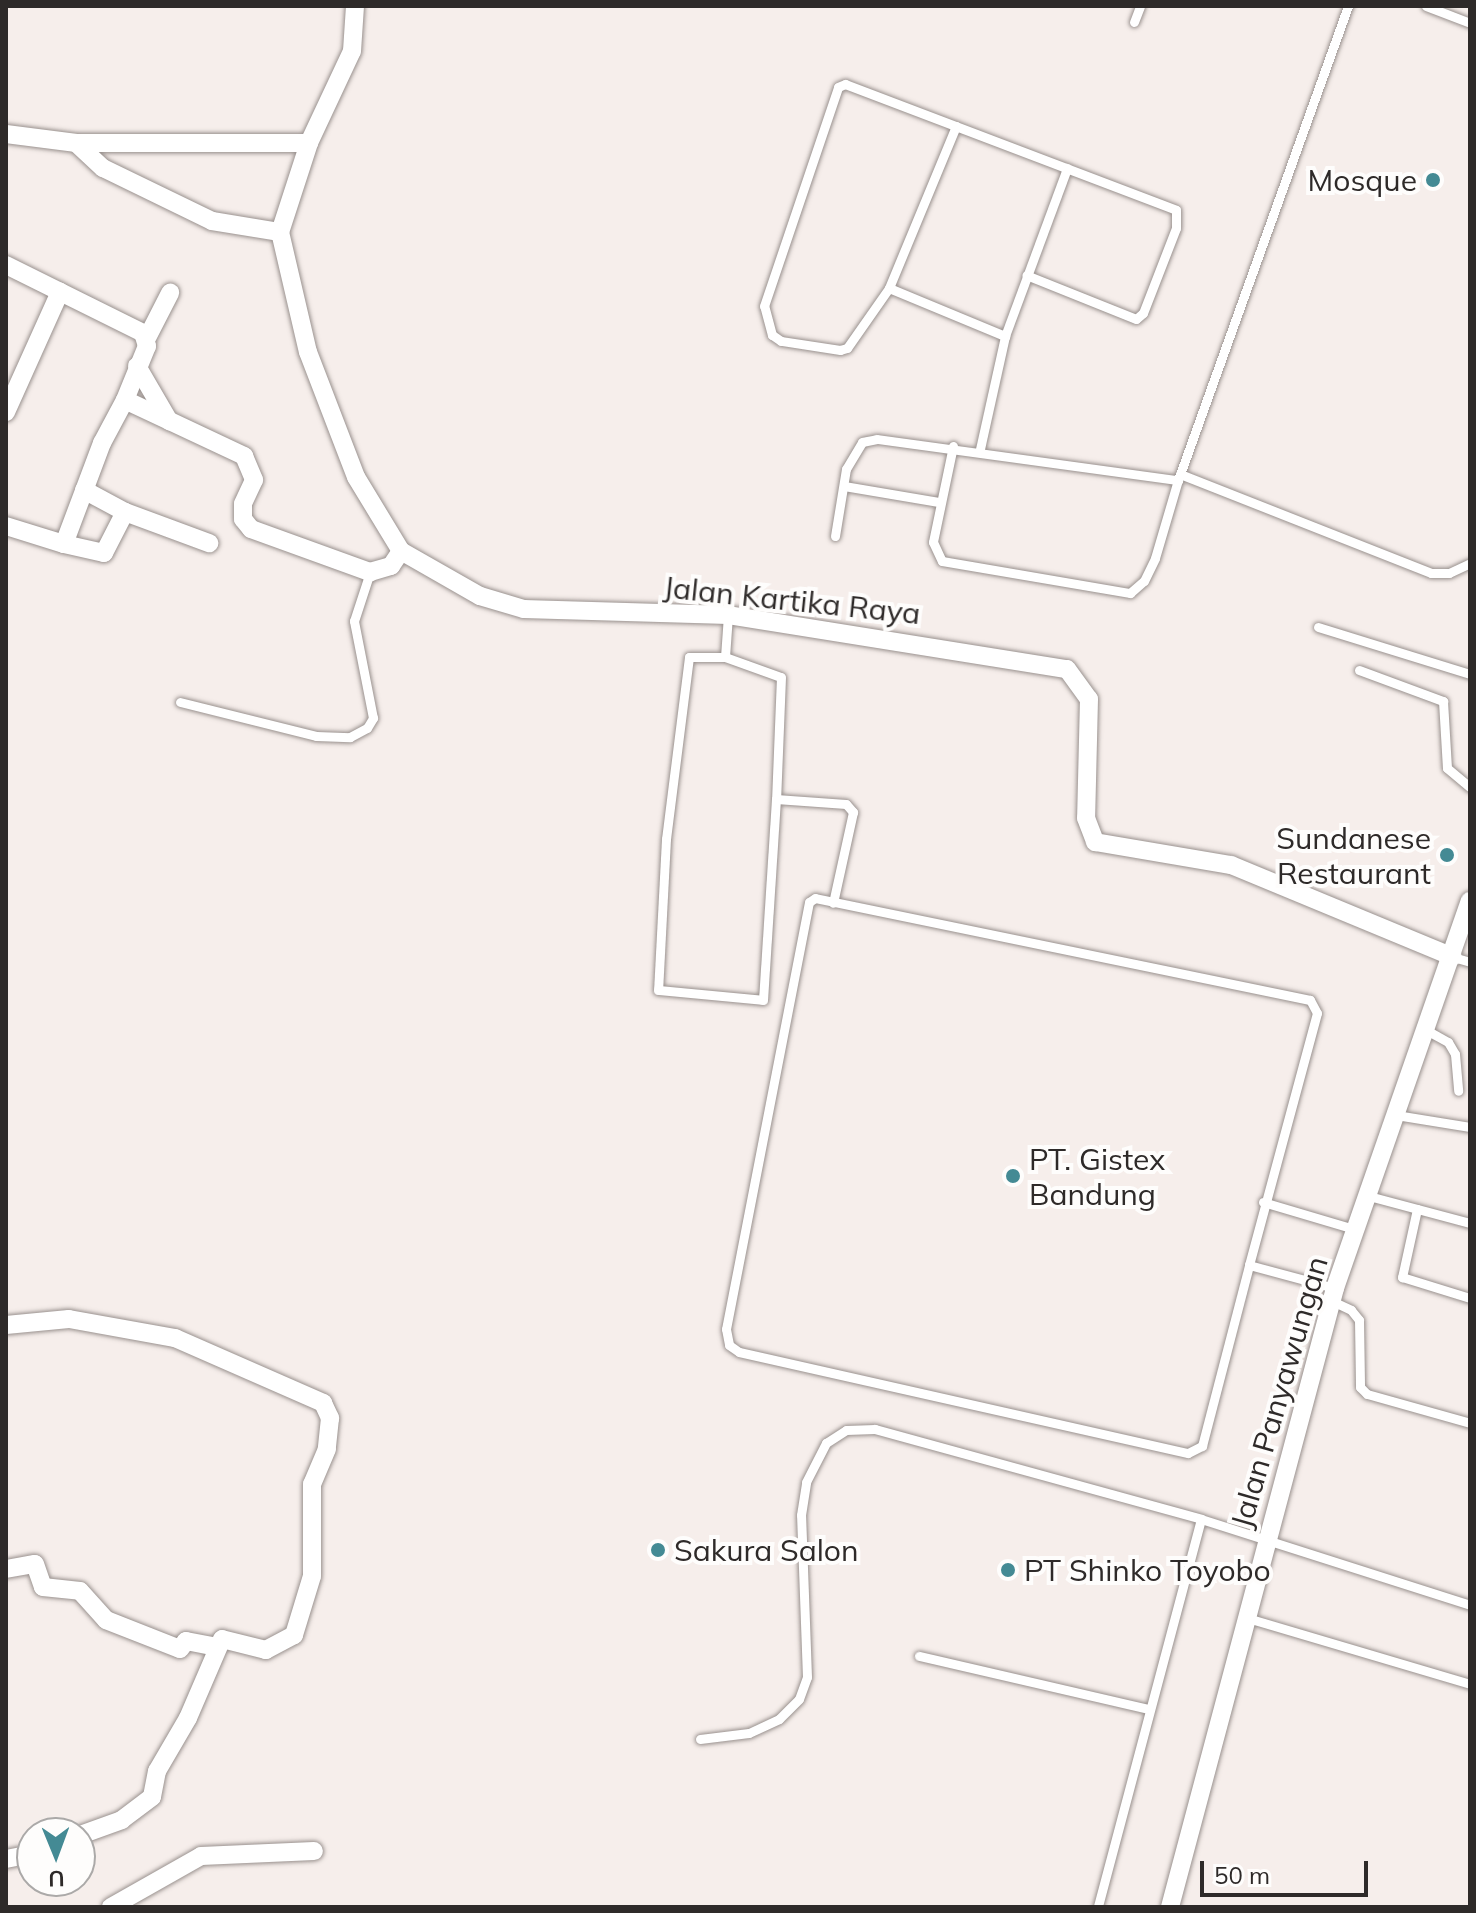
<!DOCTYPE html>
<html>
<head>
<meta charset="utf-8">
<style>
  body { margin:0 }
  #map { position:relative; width:1476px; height:1913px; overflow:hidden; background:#f6eeeb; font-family:Mulish,sans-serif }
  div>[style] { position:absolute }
  .roads { filter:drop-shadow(0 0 2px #99918e) drop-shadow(0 0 2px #99918e) }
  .lane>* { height:9px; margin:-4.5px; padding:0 4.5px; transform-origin:4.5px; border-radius:4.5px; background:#fff }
  .street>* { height:18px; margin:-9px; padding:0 9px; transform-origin:9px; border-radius:9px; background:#fff }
  .dots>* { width:22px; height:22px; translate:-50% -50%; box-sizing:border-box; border:4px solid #fefdfc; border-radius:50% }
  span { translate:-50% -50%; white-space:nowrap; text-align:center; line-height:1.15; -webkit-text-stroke:8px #fefdfc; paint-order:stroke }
  .poi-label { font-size:30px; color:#2e2a29 }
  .right { translate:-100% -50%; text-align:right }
  .left { translate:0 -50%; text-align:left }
  .street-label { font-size:30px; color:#2e2a29 }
  .frame { position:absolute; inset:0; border:8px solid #2e2a29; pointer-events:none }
  .north { position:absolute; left:16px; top:1817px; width:80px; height:80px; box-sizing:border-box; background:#fefdfc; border:2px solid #aba9a8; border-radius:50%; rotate:179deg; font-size:22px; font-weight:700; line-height:32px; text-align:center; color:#2e2a29 }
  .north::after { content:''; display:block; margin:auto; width:28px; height:36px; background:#448a94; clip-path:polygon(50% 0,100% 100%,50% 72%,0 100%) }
  .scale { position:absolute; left:1200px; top:1861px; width:168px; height:36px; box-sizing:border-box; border:4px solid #2e2a29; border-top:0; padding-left:10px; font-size:24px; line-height:28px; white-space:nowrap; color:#2e2a29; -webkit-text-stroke:6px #fefdfc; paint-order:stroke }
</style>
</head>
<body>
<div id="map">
  <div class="roads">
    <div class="lane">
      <div style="left:1426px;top:6px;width:47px;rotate:21.1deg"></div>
      <div style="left:1134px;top:22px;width:17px;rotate:-69deg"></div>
      <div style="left:956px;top:126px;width:175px;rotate:112.5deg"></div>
      <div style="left:889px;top:288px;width:126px;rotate:22.5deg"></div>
      <div style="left:889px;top:288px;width:73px;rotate:125deg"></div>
      <div style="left:847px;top:348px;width:7px;rotate:164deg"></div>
      <div style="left:840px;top:350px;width:60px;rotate:-171.3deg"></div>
      <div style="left:781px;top:341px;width:11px;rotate:-146deg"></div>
      <div style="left:772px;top:335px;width:30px;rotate:-105deg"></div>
      <div style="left:764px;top:306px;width:231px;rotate:-71.3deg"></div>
      <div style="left:838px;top:87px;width:8px;rotate:-23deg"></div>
      <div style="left:845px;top:84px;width:354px;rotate:20.8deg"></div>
      <div style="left:1176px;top:210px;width:18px;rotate:90deg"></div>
      <div style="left:1176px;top:228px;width:91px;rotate:111.2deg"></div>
      <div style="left:1143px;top:313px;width:9px;rotate:139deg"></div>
      <div style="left:1136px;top:319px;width:118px;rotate:-158.2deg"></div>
      <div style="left:953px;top:446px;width:98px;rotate:101.8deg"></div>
      <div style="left:933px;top:542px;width:21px;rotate:65deg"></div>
      <div style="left:942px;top:561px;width:191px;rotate:9.7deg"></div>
      <div style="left:1130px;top:593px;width:18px;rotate:-41deg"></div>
      <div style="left:1144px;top:581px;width:25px;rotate:-64deg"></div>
      <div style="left:1155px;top:558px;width:81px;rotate:-73.6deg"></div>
      <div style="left:980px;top:449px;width:116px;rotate:-77.5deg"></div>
      <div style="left:1005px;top:336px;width:179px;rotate:-69.7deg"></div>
      <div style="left:1180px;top:474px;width:270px;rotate:21.5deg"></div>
      <div style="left:1431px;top:573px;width:18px"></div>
      <div style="left:1449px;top:573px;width:23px;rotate:-25deg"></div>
      <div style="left:844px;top:486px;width:96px;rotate:9.6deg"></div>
      <div style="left:835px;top:536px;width:68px;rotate:-80.7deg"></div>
      <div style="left:846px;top:469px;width:31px;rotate:-59deg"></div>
      <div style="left:862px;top:442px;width:15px;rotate:-11deg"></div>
      <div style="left:877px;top:439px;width:304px;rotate:7.8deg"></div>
      <div style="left:1178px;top:480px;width:504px;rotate:-70.27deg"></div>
      <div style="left:728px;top:615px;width:42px;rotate:94.1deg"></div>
      <div style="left:725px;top:657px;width:59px;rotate:19.7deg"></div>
      <div style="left:781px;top:677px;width:122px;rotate:92.3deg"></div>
      <div style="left:776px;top:799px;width:70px;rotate:4.1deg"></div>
      <div style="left:846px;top:804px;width:11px;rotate:49deg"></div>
      <div style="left:853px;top:812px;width:93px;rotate:102.4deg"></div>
      <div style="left:1318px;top:627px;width:159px;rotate:17.2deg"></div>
      <div style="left:725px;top:657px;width:36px;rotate:180deg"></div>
      <div style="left:689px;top:657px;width:183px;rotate:97.2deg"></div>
      <div style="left:666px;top:839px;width:151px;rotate:93deg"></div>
      <div style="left:658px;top:990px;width:105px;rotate:5.4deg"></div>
      <div style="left:763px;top:1000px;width:201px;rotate:-86.3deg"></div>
      <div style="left:1359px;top:670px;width:90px;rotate:20.3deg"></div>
      <div style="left:1443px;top:701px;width:67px;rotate:86.6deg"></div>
      <div style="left:1447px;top:768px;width:30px;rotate:40deg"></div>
      <div style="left:180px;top:702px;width:140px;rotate:14deg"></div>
      <div style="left:316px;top:736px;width:34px;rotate:2deg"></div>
      <div style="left:350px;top:737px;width:19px;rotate:-28deg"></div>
      <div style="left:367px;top:728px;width:12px;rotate:-59deg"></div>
      <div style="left:373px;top:718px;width:99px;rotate:-101.1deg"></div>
      <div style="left:354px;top:621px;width:52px;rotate:-71.9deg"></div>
      <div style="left:1453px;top:957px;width:18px;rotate:16deg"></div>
      <div style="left:1428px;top:1031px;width:23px;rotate:29deg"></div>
      <div style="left:1448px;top:1042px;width:14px;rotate:60deg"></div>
      <div style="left:1455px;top:1054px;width:37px;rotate:85deg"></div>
      <div style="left:1396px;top:1115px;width:75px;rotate:9.2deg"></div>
      <div style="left:1365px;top:1195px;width:109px;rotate:14.9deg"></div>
      <div style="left:1263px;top:1202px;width:95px;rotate:16.5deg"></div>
      <div style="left:1417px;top:1209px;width:70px;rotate:102.4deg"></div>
      <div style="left:1402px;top:1277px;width:71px;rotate:17.2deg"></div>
      <div style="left:1249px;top:1265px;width:261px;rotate:-74.9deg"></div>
      <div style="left:1317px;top:1013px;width:15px;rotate:-118deg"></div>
      <div style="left:1310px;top:1000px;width:505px;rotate:-168.36deg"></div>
      <div style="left:815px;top:898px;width:7px;rotate:146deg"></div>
      <div style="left:809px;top:902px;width:435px;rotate:101deg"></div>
      <div style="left:726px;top:1329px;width:16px;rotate:79deg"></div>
      <div style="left:729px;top:1345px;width:12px;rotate:35deg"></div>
      <div style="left:739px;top:1352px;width:460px;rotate:12.7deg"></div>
      <div style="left:1188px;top:1453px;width:16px;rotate:-27deg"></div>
      <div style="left:1202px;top:1446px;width:187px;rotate:-75.4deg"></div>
      <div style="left:1249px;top:1265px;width:89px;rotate:15deg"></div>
      <div style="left:1332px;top:1301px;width:21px;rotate:25deg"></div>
      <div style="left:1351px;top:1310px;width:13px;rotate:51deg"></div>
      <div style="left:1359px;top:1320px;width:67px;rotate:89.1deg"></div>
      <div style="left:1360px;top:1387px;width:10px;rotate:45deg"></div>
      <div style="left:1367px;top:1394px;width:107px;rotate:15.7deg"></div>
      <div style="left:1201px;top:1519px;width:282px;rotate:17.7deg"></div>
      <div style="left:1244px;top:1617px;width:236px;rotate:16.5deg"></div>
      <div style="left:919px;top:1656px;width:236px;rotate:13deg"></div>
      <div style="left:700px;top:1739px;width:49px;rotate:-7deg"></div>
      <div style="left:749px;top:1733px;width:33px;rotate:-25deg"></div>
      <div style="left:779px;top:1719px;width:28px;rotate:-45deg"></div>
      <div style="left:799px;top:1699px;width:23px;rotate:-70deg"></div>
      <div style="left:807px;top:1677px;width:162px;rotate:-92.1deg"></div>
      <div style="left:801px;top:1515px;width:33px;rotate:-81deg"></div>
      <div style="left:806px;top:1482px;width:44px;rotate:-62.9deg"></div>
      <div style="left:826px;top:1443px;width:24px;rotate:-33deg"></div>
      <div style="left:846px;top:1430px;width:29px;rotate:-2deg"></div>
      <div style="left:875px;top:1429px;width:338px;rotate:15.4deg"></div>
      <div style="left:1201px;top:1519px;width:401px;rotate:104.9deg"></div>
    </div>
    <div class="street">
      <div style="left:355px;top:6px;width:45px;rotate:93.8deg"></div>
      <div style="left:352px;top:51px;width:102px;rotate:115.1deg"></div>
      <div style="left:309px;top:143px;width:94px;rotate:108deg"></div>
      <div style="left:280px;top:232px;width:123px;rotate:76.9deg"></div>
      <div style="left:308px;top:352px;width:134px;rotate:69deg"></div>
      <div style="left:356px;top:477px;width:87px;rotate:58.7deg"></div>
      <div style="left:401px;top:551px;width:91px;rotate:29.7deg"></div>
      <div style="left:480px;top:596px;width:46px;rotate:16.5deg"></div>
      <div style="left:524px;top:609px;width:204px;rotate:1.7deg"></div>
      <div style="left:728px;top:615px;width:343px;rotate:9.1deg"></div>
      <div style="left:1067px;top:669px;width:37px;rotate:54deg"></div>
      <div style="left:1089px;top:699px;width:119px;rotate:91.4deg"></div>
      <div style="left:1086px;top:818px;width:26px;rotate:69deg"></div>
      <div style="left:1095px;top:842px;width:138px;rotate:9.6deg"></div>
      <div style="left:1231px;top:865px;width:240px;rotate:22.5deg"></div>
      <div style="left:6px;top:134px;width:71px;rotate:7.3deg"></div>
      <div style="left:76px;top:143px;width:37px;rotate:43deg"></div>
      <div style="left:103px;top:168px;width:121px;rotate:25.9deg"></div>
      <div style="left:212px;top:221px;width:69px;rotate:9.2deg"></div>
      <div style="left:76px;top:143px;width:233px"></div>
      <div style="left:6px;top:265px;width:153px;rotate:26.4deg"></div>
      <div style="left:143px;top:333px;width:14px;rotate:73deg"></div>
      <div style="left:147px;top:346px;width:58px;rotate:112.2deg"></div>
      <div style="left:125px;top:400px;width:132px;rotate:25.2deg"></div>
      <div style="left:244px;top:456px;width:26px;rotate:67deg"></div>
      <div style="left:254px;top:480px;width:26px;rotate:115deg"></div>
      <div style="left:243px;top:504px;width:15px;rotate:90deg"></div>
      <div style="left:243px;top:519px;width:13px;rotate:51deg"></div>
      <div style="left:251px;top:529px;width:127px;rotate:19.9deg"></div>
      <div style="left:370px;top:572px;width:22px;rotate:-16deg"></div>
      <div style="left:391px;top:566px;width:18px;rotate:-56deg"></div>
      <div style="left:147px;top:338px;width:51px;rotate:-62.9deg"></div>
      <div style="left:137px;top:366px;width:64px;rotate:59.8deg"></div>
      <div style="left:6px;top:412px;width:132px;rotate:-65.8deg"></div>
      <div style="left:84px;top:490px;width:47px;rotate:28.2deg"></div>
      <div style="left:125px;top:512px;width:90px;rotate:20.3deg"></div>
      <div style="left:6px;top:526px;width:61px;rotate:17.2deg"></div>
      <div style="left:64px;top:544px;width:108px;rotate:-69.4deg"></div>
      <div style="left:102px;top:443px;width:49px;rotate:-61.9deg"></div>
      <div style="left:64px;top:544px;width:41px;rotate:12.7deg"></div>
      <div style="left:104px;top:553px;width:46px;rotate:-62.9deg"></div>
      <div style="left:6px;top:1325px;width:63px;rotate:-5.4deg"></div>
      <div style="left:69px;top:1319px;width:108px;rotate:10.2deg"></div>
      <div style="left:175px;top:1338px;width:162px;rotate:23.7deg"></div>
      <div style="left:323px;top:1403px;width:17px;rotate:65deg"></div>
      <div style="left:330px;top:1418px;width:31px;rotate:96deg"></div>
      <div style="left:327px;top:1449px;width:38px;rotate:113deg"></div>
      <div style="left:312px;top:1484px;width:92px;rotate:90deg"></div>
      <div style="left:312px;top:1576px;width:62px;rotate:107deg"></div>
      <div style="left:294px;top:1635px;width:32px;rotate:152deg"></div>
      <div style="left:266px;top:1650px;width:45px;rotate:-166deg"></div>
      <div style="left:222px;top:1639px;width:86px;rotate:113.3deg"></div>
      <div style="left:188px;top:1718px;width:61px;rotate:120.3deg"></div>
      <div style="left:157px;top:1771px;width:26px;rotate:101deg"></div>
      <div style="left:152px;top:1797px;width:38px;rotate:143deg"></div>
      <div style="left:122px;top:1820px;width:45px;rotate:160.3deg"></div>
      <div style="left:6px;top:1569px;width:29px;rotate:-10deg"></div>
      <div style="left:35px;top:1564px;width:24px;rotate:71deg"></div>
      <div style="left:43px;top:1587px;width:37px;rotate:6deg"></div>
      <div style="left:80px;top:1591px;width:39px;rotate:48deg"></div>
      <div style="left:106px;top:1620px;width:79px;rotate:21.4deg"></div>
      <div style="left:180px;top:1649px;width:10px;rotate:-53deg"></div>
      <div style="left:186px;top:1641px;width:31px;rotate:11deg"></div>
      <div style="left:6px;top:1859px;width:26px;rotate:-11deg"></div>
      <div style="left:111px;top:1907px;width:103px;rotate:-29.5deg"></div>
      <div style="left:201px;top:1856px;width:113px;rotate:-2.5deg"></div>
      <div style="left:1170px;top:1907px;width:641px;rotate:-75.07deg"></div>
      <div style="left:1335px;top:1288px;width:410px;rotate:-70.8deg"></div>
    </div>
  </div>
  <div class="dots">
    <div style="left:1433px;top:180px;background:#448a94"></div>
    <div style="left:1447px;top:855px;background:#448a94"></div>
    <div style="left:1013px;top:1176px;background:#448a94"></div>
    <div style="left:658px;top:1550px;background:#448a94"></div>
    <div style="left:1008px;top:1570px;background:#448a94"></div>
  </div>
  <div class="poi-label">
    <span class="right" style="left:1417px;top:180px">Mosque</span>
    <span class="right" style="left:1431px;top:855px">Sundanese<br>Restaurant</span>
    <span class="left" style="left:1029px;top:1176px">PT. Gistex<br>Bandung</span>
    <span class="left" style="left:674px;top:1550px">Sakura Salon</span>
    <span class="left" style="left:1024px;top:1570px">PT Shinko Toyobo</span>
  </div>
  <div class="street-label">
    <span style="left:792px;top:600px;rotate:6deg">Jalan Kartika Raya</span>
    <span style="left:1279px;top:1392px;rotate:-74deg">Jalan Panyawungan</span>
  </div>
  <div class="frame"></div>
  <div class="north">U</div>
  <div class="scale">50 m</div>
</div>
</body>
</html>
